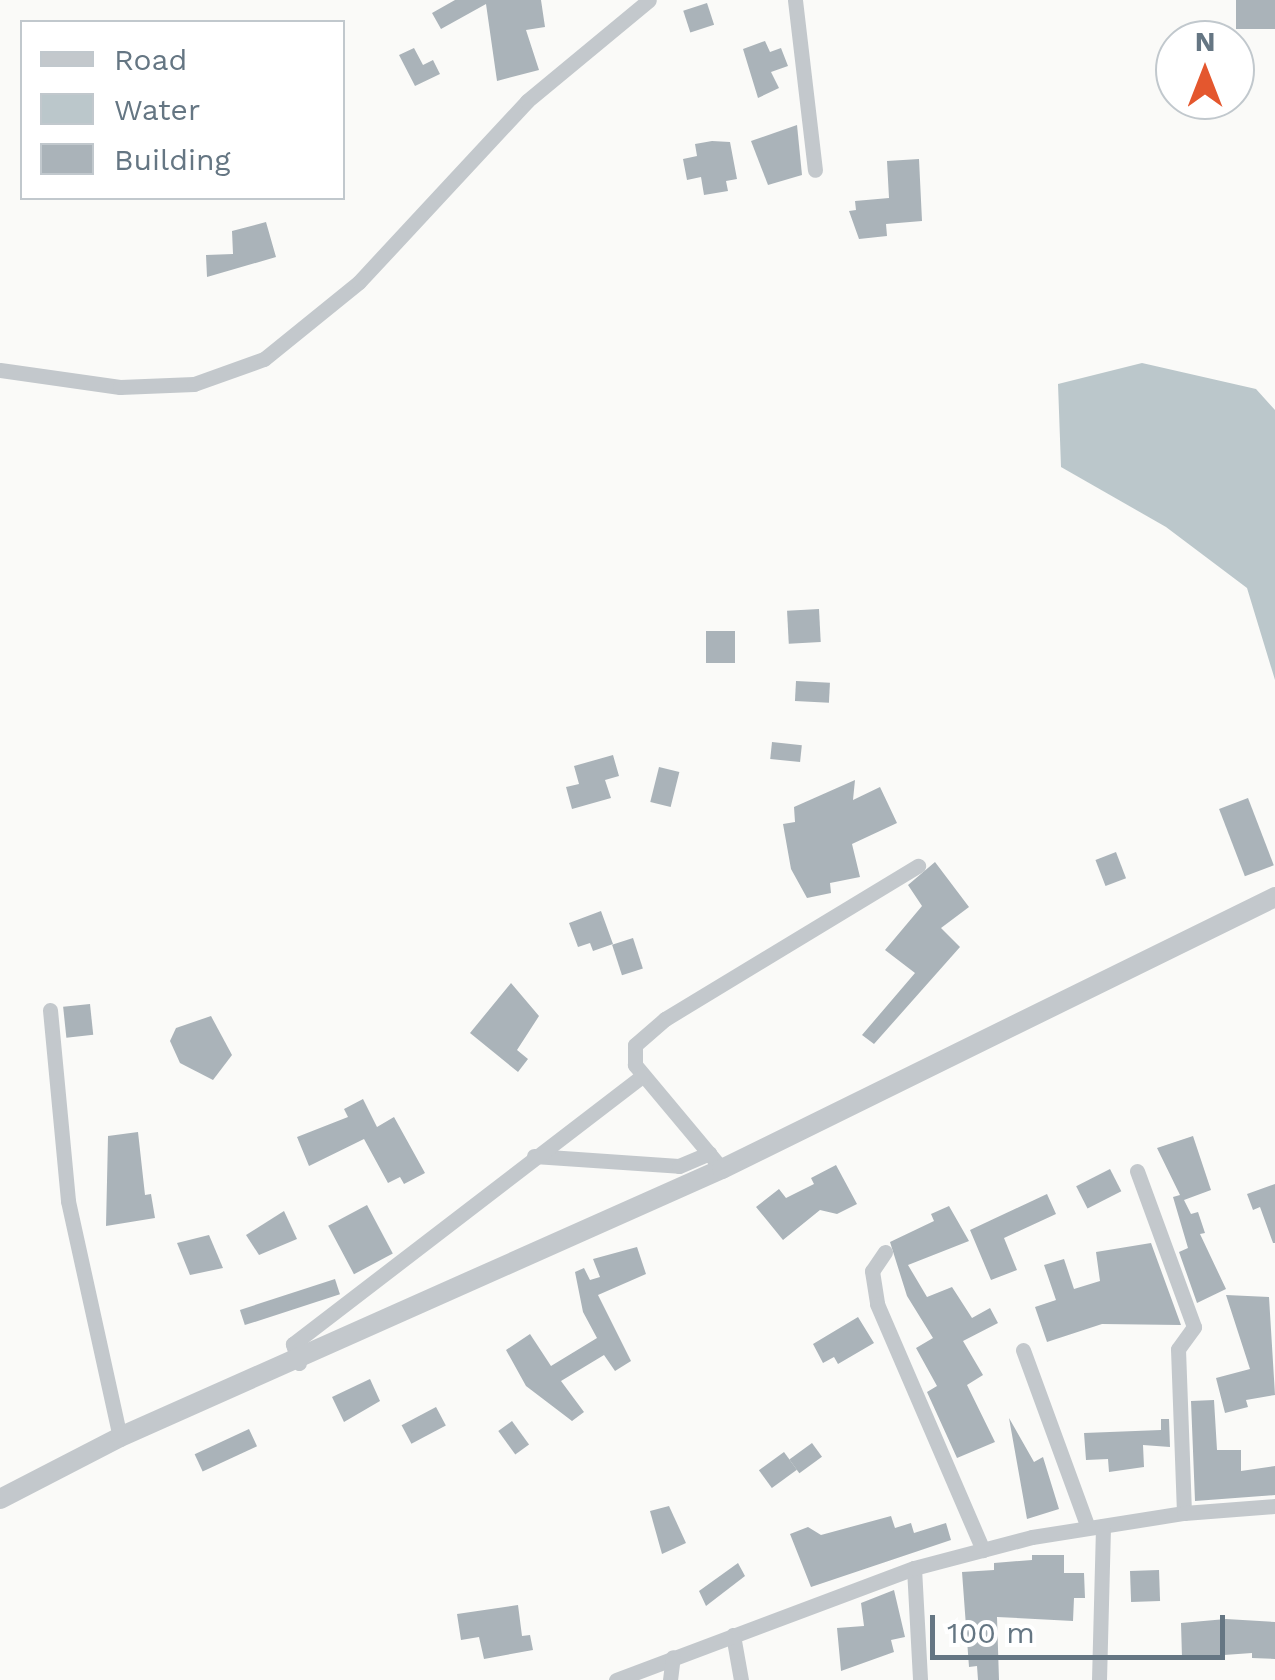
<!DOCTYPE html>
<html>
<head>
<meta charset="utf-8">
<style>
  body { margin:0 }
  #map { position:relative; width:1275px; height:1680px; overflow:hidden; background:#fafaf8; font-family:"Work Sans",sans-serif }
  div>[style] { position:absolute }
  .water>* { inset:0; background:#bbc7cb }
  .building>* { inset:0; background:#aab3b9; transform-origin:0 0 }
  .minor>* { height:15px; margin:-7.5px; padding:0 7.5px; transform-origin:7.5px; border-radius:7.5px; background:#c3c8cc }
  .tertiary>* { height:20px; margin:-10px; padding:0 10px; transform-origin:10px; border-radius:10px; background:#c3c8cc }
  span { translate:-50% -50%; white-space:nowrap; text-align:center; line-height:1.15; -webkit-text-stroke:10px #fff; paint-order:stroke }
  .legend { position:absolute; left:20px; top:20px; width:325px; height:180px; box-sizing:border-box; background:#fff; border:2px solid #c1c8cd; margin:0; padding:12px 18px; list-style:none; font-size:30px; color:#657683 }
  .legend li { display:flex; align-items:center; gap:20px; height:50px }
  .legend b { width:50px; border:2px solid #c1c8cd }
  .north { position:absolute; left:1155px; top:20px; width:100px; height:100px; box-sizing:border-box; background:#fff; border:2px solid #c1c8cd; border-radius:50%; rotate:0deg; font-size:28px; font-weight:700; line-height:40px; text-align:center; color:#657683 }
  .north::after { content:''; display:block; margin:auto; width:35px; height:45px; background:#e4572e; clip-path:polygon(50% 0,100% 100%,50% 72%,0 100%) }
  .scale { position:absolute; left:930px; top:1615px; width:295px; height:45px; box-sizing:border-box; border:5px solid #657683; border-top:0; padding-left:12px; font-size:30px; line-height:35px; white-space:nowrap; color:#657683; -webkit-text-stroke:8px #fff; paint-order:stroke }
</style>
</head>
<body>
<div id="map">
  <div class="water">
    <div style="clip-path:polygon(1142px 363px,1256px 389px,1275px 410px,1275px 680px,1247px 588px,1166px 527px,1061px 467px,1058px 384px)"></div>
  </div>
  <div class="building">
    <div style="clip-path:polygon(455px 0,541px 0,545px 27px,526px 30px,539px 70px,497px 81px,486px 4px,441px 29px,432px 13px)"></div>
    <div style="left:1236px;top:0;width:39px;height:29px"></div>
    <div style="left:707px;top:3px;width:23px;height:25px;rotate:72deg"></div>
    <div style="clip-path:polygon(765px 41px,770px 52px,781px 48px,788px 66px,771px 72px,779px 88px,758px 98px,743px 49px)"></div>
    <div style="clip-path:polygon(414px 48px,423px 65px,433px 60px,440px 74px,415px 86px,399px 55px)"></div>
    <div style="clip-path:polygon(797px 125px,802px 175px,768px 185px,751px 141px)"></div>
    <div style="clip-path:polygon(712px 141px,730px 142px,737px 179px,726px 181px,728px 191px,704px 195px,701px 177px,687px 180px,683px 159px,697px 156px,695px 144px)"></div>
    <div style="clip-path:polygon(919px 159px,922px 221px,886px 224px,887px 236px,859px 239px,849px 211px,856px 210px,855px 201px,889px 198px,887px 161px)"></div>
    <div style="clip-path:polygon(266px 222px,276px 257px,207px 277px,206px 255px,233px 254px,232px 231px)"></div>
    <div style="left:819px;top:609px;width:33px;height:32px;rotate:87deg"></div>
    <div style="left:706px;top:631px;width:29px;height:32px"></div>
    <div style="left:796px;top:681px;width:34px;height:20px;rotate:3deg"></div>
    <div style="left:772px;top:742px;width:30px;height:17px;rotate:6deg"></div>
    <div style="clip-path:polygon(613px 755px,619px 776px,605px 780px,611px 798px,572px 809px,566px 787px,579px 784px,574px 766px)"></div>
    <div style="left:659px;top:767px;width:21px;height:36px;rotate:14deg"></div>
    <div style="clip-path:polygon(855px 780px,853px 800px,880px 787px,897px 823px,852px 844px,860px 877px,830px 883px,831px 893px,807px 898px,791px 869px,783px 824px,795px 822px,794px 807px)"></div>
    <div style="left:1248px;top:798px;width:72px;height:31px;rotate:69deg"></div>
    <div style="left:1116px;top:852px;width:28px;height:22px;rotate:69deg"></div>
    <div style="clip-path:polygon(935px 862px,969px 907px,941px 928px,960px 947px,874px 1044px,862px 1035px,915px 973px,885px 950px,922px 906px,908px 885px)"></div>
    <div style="clip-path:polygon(601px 911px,613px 944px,593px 951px,590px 943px,578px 947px,569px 923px)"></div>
    <div style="left:633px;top:938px;width:32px;height:22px;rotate:72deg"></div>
    <div style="clip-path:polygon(511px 983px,539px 1016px,517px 1050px,528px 1059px,518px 1072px,470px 1033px)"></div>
    <div style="left:90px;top:1004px;width:31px;height:27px;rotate:84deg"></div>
    <div style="clip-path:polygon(211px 1016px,232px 1055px,213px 1080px,180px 1063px,170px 1041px,176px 1028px)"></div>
    <div style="clip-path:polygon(363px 1099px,377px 1127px,394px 1117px,425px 1173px,404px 1184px,400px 1177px,388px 1183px,364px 1139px,309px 1166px,297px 1137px,348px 1117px,344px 1109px)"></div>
    <div style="clip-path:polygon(138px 1132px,145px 1195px,151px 1194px,155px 1218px,106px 1226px,108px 1136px)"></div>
    <div style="clip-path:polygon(1193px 1136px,1211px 1190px,1184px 1200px,1191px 1214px,1198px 1212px,1205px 1233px,1200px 1234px,1226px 1289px,1197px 1303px,1179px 1252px,1188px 1248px,1173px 1197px,1180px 1195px,1157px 1148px)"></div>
    <div style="clip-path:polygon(836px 1165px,857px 1204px,837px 1214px,820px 1210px,783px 1240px,756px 1207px,779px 1189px,786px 1198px,814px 1184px,811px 1178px)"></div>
    <div style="left:1110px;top:1169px;width:25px;height:38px;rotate:63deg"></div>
    <div style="clip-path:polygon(1275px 1184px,1275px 1243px,1273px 1243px,1260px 1207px,1253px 1210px,1247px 1194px)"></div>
    <div style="clip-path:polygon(1047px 1194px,1056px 1214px,1004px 1238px,1017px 1270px,991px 1280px,970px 1230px)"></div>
    <div style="left:367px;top:1205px;width:55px;height:44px;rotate:62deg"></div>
    <div style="clip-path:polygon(949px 1206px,969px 1241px,908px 1265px,927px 1297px,952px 1287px,972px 1318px,990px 1308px,998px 1323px,963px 1341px,983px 1375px,967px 1385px,995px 1442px,957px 1458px,927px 1392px,937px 1386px,916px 1348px,933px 1338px,907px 1296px,890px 1242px,934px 1221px,931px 1214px)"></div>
    <div style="clip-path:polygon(284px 1211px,297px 1239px,259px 1255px,246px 1235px)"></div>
    <div style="clip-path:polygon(209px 1235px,223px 1268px,190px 1275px,177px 1243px)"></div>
    <div style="clip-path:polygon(1151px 1243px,1181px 1325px,1102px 1324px,1047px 1342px,1035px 1307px,1056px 1300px,1044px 1265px,1064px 1259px,1074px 1289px,1100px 1281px,1096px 1252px)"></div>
    <div style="clip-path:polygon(637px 1247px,646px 1274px,598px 1295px,631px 1361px,615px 1371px,604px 1355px,561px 1381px,584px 1412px,572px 1421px,526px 1386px,506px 1350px,530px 1334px,551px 1366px,597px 1338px,583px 1312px,575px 1272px,584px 1268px,590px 1280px,600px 1277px,593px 1259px)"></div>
    <div style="left:335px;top:1279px;width:16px;height:100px;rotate:72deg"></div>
    <div style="clip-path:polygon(1226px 1295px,1269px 1297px,1275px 1395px,1246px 1400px,1248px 1407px,1225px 1413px,1216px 1378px,1250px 1369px)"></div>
    <div style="clip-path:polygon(858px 1317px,874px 1343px,838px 1364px,834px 1357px,823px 1363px,813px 1344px)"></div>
    <div style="clip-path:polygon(370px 1379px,380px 1401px,344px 1422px,332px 1397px)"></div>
    <div style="clip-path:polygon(1214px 1400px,1217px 1450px,1241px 1450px,1241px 1471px,1275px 1466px,1275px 1495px,1195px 1501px,1191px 1401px)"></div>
    <div style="left:436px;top:1407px;width:21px;height:39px;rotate:62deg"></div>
    <div style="clip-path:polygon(1009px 1418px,1034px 1462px,1043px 1457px,1059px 1509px,1027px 1519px)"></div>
    <div style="clip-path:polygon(1161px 1419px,1169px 1419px,1170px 1447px,1143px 1445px,1144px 1467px,1109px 1472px,1108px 1459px,1086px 1460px,1084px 1433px,1161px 1430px)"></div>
    <div style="left:512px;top:1421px;width:29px;height:17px;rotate:54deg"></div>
    <div style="left:249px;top:1429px;width:19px;height:60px;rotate:65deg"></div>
    <div style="left:812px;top:1443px;width:17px;height:28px;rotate:54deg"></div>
    <div style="left:784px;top:1452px;width:22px;height:31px;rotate:54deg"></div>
    <div style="clip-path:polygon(669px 1506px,686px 1543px,662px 1554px,650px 1511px)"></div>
    <div style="clip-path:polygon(891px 1516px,895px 1528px,911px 1523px,914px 1533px,946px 1523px,951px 1540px,811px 1587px,790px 1534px,808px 1527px,821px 1535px)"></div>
    <div style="clip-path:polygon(1032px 1555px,1064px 1555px,1064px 1573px,1084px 1573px,1085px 1598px,1074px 1598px,1073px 1621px,997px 1617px,999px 1680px,978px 1680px,977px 1666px,969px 1667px,962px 1572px,994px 1570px,994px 1563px,1032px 1560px)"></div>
    <div style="clip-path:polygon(738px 1563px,745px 1576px,706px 1606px,699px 1591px)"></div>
    <div style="left:1159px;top:1570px;width:31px;height:29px;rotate:88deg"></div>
    <div style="clip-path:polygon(894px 1590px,905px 1637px,891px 1640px,894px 1652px,841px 1671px,837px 1628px,864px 1626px,861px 1603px)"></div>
    <div style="clip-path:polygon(518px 1605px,522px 1636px,530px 1635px,533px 1650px,484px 1659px,479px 1637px,461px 1640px,457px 1614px)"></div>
    <div style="clip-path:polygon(1226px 1619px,1275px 1622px,1275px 1659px,1252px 1658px,1252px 1653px,1182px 1658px,1181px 1623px)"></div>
  </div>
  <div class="minor">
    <div style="left:795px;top:0;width:171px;rotate:83.3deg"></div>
    <div style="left:0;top:370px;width:121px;rotate:8.1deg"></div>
    <div style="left:120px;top:387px;width:74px;rotate:-2.3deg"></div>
    <div style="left:194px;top:384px;width:74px;rotate:-19.7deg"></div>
    <div style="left:264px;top:359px;width:122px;rotate:-39deg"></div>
    <div style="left:359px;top:282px;width:247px;rotate:-47.1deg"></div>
    <div style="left:527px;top:101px;width:158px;rotate:-39.6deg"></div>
    <div style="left:50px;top:1010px;width:192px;rotate:84.6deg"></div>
    <div style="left:68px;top:1201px;width:242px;rotate:77.6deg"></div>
    <div style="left:534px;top:1156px;width:145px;rotate:3.9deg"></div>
    <div style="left:679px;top:1166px;width:33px;rotate:-23deg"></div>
    <div style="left:722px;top:1169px;width:136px;rotate:-129.9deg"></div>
    <div style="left:635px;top:1065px;width:20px;rotate:-90deg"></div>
    <div style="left:635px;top:1045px;width:40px;rotate:-41deg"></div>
    <div style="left:665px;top:1019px;width:296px;rotate:-31.2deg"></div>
    <div style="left:1137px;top:1171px;width:166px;rotate:69.9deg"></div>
    <div style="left:1194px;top:1327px;width:27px;rotate:126deg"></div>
    <div style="left:1178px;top:1349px;width:164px;rotate:87.9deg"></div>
    <div style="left:885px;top:1252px;width:23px;rotate:124deg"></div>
    <div style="left:872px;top:1271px;width:33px;rotate:81deg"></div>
    <div style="left:877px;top:1304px;width:268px;rotate:66.7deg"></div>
    <div style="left:1023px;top:1350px;width:189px;rotate:69.9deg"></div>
    <div style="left:299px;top:1363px;width:20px;rotate:-108deg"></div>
    <div style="left:293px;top:1344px;width:440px;rotate:-37.5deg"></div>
    <div style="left:914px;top:1568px;width:112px;rotate:86.9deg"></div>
    <div style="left:733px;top:1635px;width:46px;rotate:79.9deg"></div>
    <div style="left:616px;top:1680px;width:318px;rotate:-20.6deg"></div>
    <div style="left:914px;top:1568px;width:122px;rotate:-14.7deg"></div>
    <div style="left:1032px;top:1537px;width:154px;rotate:-9deg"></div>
    <div style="left:1184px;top:1513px;width:91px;rotate:-4.4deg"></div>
    <div style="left:670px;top:1680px;width:23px;rotate:-83deg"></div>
    <div style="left:1099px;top:1680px;width:154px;rotate:-88.5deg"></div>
  </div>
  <div class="tertiary">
    <div style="left:0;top:1499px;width:135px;rotate:-27.3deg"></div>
    <div style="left:120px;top:1437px;width:659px;rotate:-24deg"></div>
    <div style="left:722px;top:1169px;width:616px;rotate:-26.19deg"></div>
  </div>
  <ul class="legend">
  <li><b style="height:12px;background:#c3c8cc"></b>Road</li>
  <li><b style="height:28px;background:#bbc7cb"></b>Water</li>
  <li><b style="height:28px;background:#aab3b9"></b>Building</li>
  </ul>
  <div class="north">N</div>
  <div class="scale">100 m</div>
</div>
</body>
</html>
